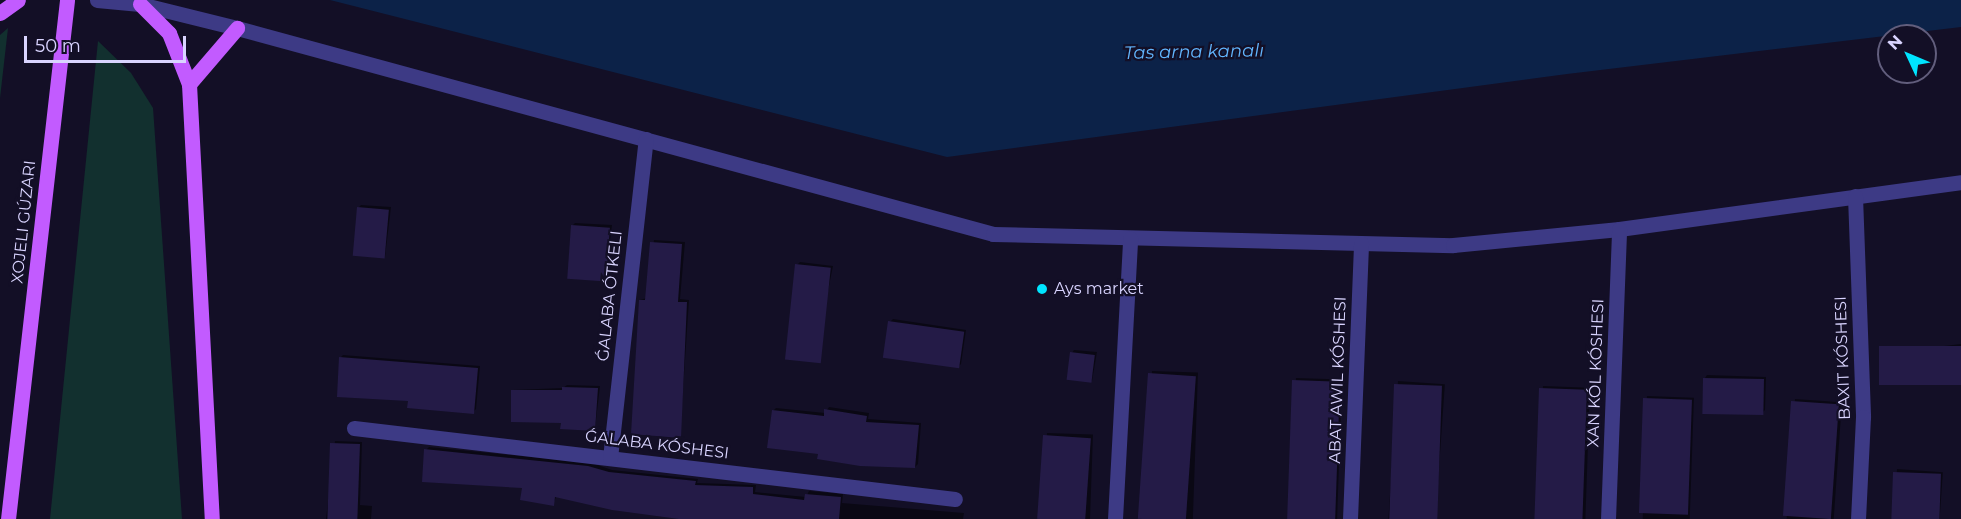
<!DOCTYPE html>
<html>
<head>
<meta charset="utf-8">
<style>
  body { margin:0 }
  #map { position:relative; width:1961px; height:519px; overflow:hidden; background:#130f26; font-family:Montserrat,sans-serif }
  div>[style] { position:absolute }
  .green>* { inset:0; background:#12302f }
  .water>* { inset:0; background:#0c2248 }
  .shadow>* { inset:0; background:#0007; transform-origin:0 0 }
  .building>* { inset:0; background:#241b47; transform-origin:0 0 }
  .minor>* { height:15px; margin:-7.5px; padding:0 7.5px; transform-origin:7.5px; border-radius:7.5px; background:#3d3a85 }
  .major>* { height:15px; margin:-7.5px; padding:0 7.5px; transform-origin:7.5px; border-radius:7.5px; background:#c25bff }
  .dots>* { width:16px; height:16px; translate:-50% -50%; box-sizing:border-box; border:3px solid #130f26; border-radius:50% }
  span { translate:-50% -50%; white-space:nowrap; text-align:center; line-height:1.15; -webkit-text-stroke:4.5px #130f26; paint-order:stroke }
  .street-label { font-size:16px; color:#d9d4ff }
  .poi-label { font-size:16px; color:#d9d4ff }
  .left { translate:0 -50%; text-align:left }
  .water-label { font-size:18px; color:#62b6ff; font-style:italic }
  .north { position:absolute; left:1877px; top:24px; width:60px; height:60px; box-sizing:border-box; background:#130f26; border:2px solid #625e7d; border-radius:50%; rotate:314deg; font-size:16px; font-weight:700; line-height:24px; text-align:center; color:#d9d4ff }
  .north::after { content:''; display:block; margin:auto; width:21px; height:27px; background:#00e5ff; clip-path:polygon(50% 0,100% 100%,50% 72%,0 100%) }
  .scale { position:absolute; left:24px; top:36px; width:162px; height:27px; box-sizing:border-box; border:3px solid #d9d4ff; border-top:0; padding-left:8px; font-size:18px; line-height:21px; white-space:nowrap; color:#d9d4ff; -webkit-text-stroke:4px #130f26; paint-order:stroke }
</style>
</head>
<body>
<div id="map">
  <div class="green">
    <div style="clip-path:polygon(8px 28px,0 98px,0 35px)"></div>
    <div style="clip-path:polygon(98px 41px,131px 73px,153px 108px,182px 519px,50px 519px)"></div>
  </div>
  <div class="water">
    <div style="clip-path:polygon(330px 0,1961px 0,1961px 27px,1567px 74px,947px 157px)"></div>
  </div>
  <div class="shadow">
    <div style="clip-path:polygon(361px 205px,391px 207px,385px 257px,358px 208px)"></div>
    <div style="clip-path:polygon(575px 223px,612px 225px,605px 280px,572px 226px)"></div>
    <div style="clip-path:polygon(654px 240px,685px 242px,680px 299px,689px 300px,680px 436px,640px 300px,647px 298px)"></div>
    <div style="clip-path:polygon(800px 262px,833px 266px,814px 361px,797px 265px)"></div>
    <div style="clip-path:polygon(893px 319px,966px 330px,961px 364px,958px 367px,890px 322px)"></div>
    <div style="clip-path:polygon(1961px 344px,1961px 384px,1882px 356px,1885px 353px)"></div>
    <div style="clip-path:polygon(1074px 350px,1097px 352px,1092px 381px,1072px 353px)"></div>
    <div style="clip-path:polygon(343px 355px,480px 366px,476px 409px,473px 412px,409px 400px,341px 357px)"></div>
    <div style="left:1152px;top:371px;width:46px;height:148px;rotate:2deg"></div>
    <div style="clip-path:polygon(1707px 375px,1766px 377px,1765px 410px,1762px 413px,1705px 378px)"></div>
    <div style="left:1296px;top:378px;width:46px;height:141px;rotate:2deg"></div>
    <div style="left:1398px;top:381px;width:47px;height:138px;rotate:4deg"></div>
    <div style="clip-path:polygon(567px 385px,600px 386px,595px 429px,562px 421px,513px 390px,563px 388px)"></div>
    <div style="left:1543px;top:386px;width:47px;height:133px;rotate:2deg"></div>
    <div style="left:1647px;top:396px;width:47px;height:123px;rotate:2deg"></div>
    <div style="left:1795px;top:399px;width:47px;height:120px;rotate:4deg"></div>
    <div style="clip-path:polygon(829px 407px,869px 413px,868px 419px,921px 423px,918px 464px,915px 467px,820px 453px,773px 411px,776px 408px,825px 413px)"></div>
    <div style="left:1047px;top:433px;width:46px;height:86px;rotate:2deg"></div>
    <div style="clip-path:polygon(335px 441px,362px 442px,360px 505px,372px 506px,371px 519px,326px 519px)"></div>
    <div style="clip-path:polygon(429px 447px,592px 463px,612px 470px,698px 479px,697px 483px,756px 485px,755px 492px,806px 497px,809px 491px,843px 494px,842px 503px,964px 513px,963px 519px,688px 519px,557px 495px,553px 504px,524px 486px,426px 450px)"></div>
    <div style="left:1897px;top:469px;width:46px;height:50px;rotate:4deg"></div>
  </div>
  <div class="building">
    <div style="left:357px;top:207px;width:32px;height:49px;rotate:5deg"></div>
    <div style="left:571px;top:225px;width:39px;height:54px;rotate:4deg"></div>
    <div style="clip-path:polygon(650px 242px,682px 244px,678px 302px,687px 302px,681px 438px,631px 434px,639px 300px,645px 300px)"></div>
    <div style="left:795px;top:264px;width:36px;height:96px;rotate:6deg"></div>
    <div style="left:888px;top:321px;width:77px;height:37px;rotate:8deg"></div>
    <div style="left:1961px;top:346px;width:39px;height:82px;rotate:90deg"></div>
    <div style="left:1070px;top:352px;width:25px;height:28px;rotate:7deg"></div>
    <div style="clip-path:polygon(339px 357px,478px 368px,474px 414px,407px 408px,408px 401px,337px 397px)"></div>
    <div style="left:1148px;top:373px;width:48px;height:146px;rotate:4deg"></div>
    <div style="left:1703px;top:378px;width:61px;height:36px;rotate:1deg"></div>
    <div style="left:1292px;top:380px;width:48px;height:139px;rotate:2deg"></div>
    <div style="left:1394px;top:384px;width:48px;height:135px;rotate:2deg"></div>
    <div style="clip-path:polygon(562px 387px,598px 388px,595px 431px,560px 429px,561px 423px,511px 422px,511px 390px,562px 390px)"></div>
    <div style="left:1539px;top:388px;width:48px;height:131px;rotate:2deg"></div>
    <div style="left:1643px;top:398px;width:49px;height:115px;rotate:2deg"></div>
    <div style="left:1791px;top:401px;width:48px;height:115px;rotate:4deg"></div>
    <div style="clip-path:polygon(824px 409px,867px 416px,866px 422px,919px 425px,915px 468px,860px 466px,817px 459px,818px 454px,767px 448px,772px 410px,824px 416px)"></div>
    <div style="left:1043px;top:435px;width:48px;height:84px;rotate:4deg"></div>
    <div style="left:330px;top:443px;width:30px;height:76px;rotate:2deg"></div>
    <div style="clip-path:polygon(424px 449px,588px 466px,609px 472px,696px 481px,695px 485px,753px 487px,753px 494px,804px 500px,805px 494px,841px 497px,839px 519px,679px 519px,612px 510px,555px 497px,554px 506px,520px 500px,522px 488px,422px 482px)"></div>
    <div style="left:1893px;top:472px;width:48px;height:47px;rotate:2deg"></div>
  </div>
  <div class="minor">
    <div style="left:97px;top:0;width:43px;rotate:5.3deg"></div>
    <div style="left:140px;top:4px;width:100px;rotate:13.9deg"></div>
    <div style="left:237px;top:28px;width:784px;rotate:15.24deg"></div>
    <div style="left:993px;top:234px;width:460px;rotate:1.4deg"></div>
    <div style="left:1453px;top:245px;width:167px;rotate:-5.5deg"></div>
    <div style="left:1619px;top:229px;width:345px;rotate:-7.8deg"></div>
    <div style="left:1855px;top:196px;width:221px;rotate:87.9deg"></div>
    <div style="left:1863px;top:417px;width:102px;rotate:92.8deg"></div>
    <div style="left:354px;top:428px;width:605px;rotate:6.74deg"></div>
    <div style="left:610px;top:458px;width:321px;rotate:-83.6deg"></div>
    <div style="left:1115px;top:519px;width:281px;rotate:-86.9deg"></div>
    <div style="left:1350px;top:519px;width:276px;rotate:-87.7deg"></div>
    <div style="left:1608px;top:519px;width:290px;rotate:-87.8deg"></div>
  </div>
  <div class="major">
    <div style="left:140px;top:4px;width:41px;rotate:45deg"></div>
    <div style="left:169px;top:33px;width:55px;rotate:68.6deg"></div>
    <div style="left:189px;top:84px;width:436px;rotate:87deg"></div>
    <div style="left:0;top:13px;width:22px;rotate:-36deg"></div>
    <div style="left:189px;top:84px;width:74px;rotate:-49.4deg"></div>
    <div style="left:8px;top:519px;width:522px;rotate:-83.51deg"></div>
  </div>
  <div class="dots">
    <div style="left:1042px;top:289px;background:#00e5ff"></div>
  </div>
  <div class="street-label">
    <span style="left:24px;top:222px;rotate:-84deg">XOJELI GÚZARI</span>
    <span style="left:610px;top:296px;rotate:-84deg">ǴALABA ÓTKELI</span>
    <span style="left:1843px;top:358px;rotate:-92deg">BAXIT KÓSHESI</span>
    <span style="left:1596px;top:373px;rotate:-88deg">XAN KÓL KÓSHESI</span>
    <span style="left:1338px;top:380px;rotate:-88deg">ABAT AWIL KÓSHESI</span>
    <span style="left:657px;top:445px;rotate:7deg">ǴALABA KÓSHESI</span>
  </div>
  <div class="poi-label">
    <span class="left" style="left:1054px;top:289px">Ays market</span>
  </div>
  <div class="water-label">
    <span style="left:1194px;top:52px;rotate:-1deg">Tas arna kanalı</span>
  </div>
  <div class="north">N</div>
  <div class="scale">50 m</div>
</div>
</body>
</html>
